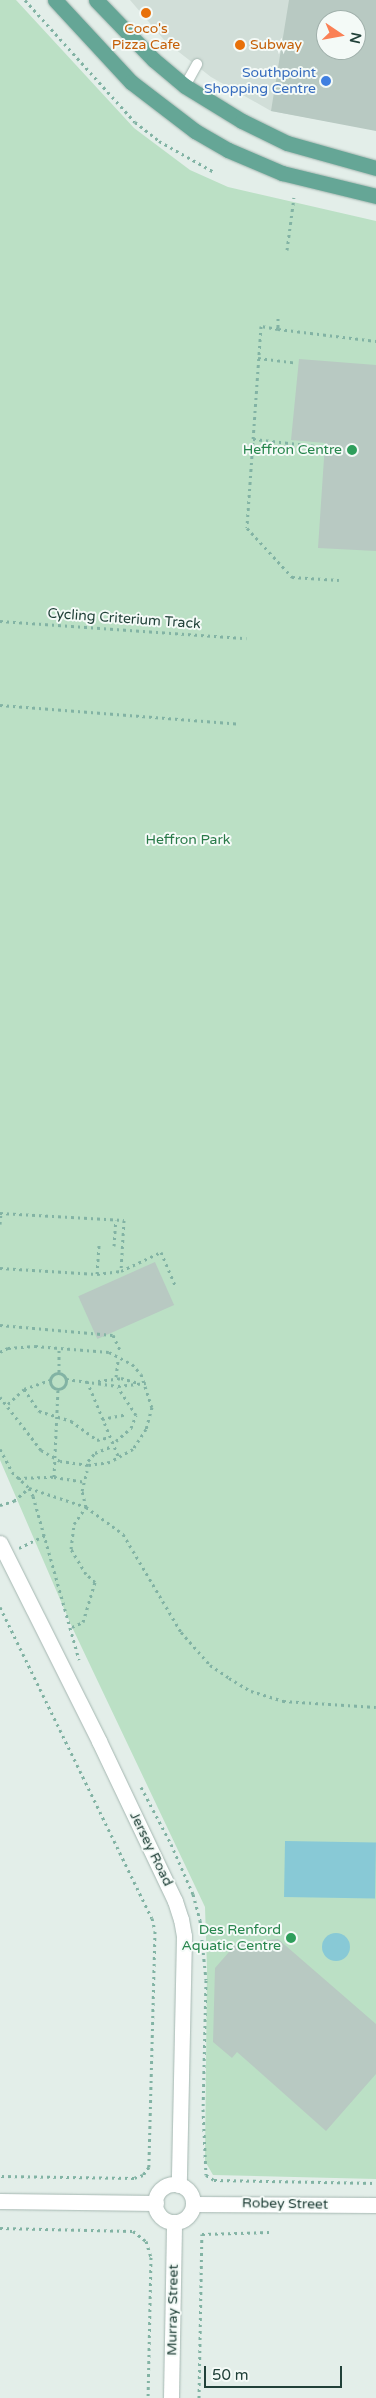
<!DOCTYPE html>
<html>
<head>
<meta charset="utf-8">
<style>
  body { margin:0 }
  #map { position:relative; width:376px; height:2398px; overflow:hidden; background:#e3eee9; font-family:"Varela Round",sans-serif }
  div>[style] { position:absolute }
  .built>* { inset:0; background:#d1ded8 }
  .green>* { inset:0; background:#bbe0c5 }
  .water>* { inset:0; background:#88c9d6; transform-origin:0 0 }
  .round { border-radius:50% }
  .building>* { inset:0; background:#b8c9c2; transform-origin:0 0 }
  .path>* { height:3px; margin-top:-1.5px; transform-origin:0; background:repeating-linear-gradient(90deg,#82b3a4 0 2.5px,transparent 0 6.5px) }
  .path>.ring { margin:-1.5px; padding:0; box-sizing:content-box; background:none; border:3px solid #82b3a4; border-radius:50% }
  .roads { filter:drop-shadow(0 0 1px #a5b7b1) drop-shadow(0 0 1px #a5b7b1) }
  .service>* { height:10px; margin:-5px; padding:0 5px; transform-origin:5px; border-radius:5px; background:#fff }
  .minor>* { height:15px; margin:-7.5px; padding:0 7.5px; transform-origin:7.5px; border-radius:7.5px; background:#fff }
  .tertiary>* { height:15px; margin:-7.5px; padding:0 7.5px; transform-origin:7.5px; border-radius:7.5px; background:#fff }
  .tertiary>.ring { margin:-7.5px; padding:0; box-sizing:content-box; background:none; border:15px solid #fff; border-radius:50% }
  .primary>* { height:15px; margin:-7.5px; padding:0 7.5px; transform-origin:7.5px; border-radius:7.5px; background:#65a696 }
  .dots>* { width:14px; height:14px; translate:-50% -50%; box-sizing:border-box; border:2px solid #f4faf7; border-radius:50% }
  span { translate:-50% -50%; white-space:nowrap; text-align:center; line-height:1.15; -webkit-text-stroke:4px #f4faf7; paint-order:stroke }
  .food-label { font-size:14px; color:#c56008 }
  .left { translate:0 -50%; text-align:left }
  .shop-label { font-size:14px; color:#366cbe }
  .right { translate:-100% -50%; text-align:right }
  .leisure-label { font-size:14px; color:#27864d }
  .street-label { font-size:14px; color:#214139 }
  .park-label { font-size:14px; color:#297a49 }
  .north { position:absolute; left:316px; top:10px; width:50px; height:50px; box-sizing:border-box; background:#f4faf7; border:1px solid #a0b0ab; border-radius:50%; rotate:102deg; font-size:14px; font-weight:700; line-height:20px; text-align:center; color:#214139 }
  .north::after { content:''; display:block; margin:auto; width:18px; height:22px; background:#fa8055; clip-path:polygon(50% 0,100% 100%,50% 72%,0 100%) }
  .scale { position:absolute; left:204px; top:2366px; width:138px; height:22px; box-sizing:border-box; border:2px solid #214139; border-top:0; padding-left:6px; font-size:15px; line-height:18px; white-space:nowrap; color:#214139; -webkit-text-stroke:4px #f4faf7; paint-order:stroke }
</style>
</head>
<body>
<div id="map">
  <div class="built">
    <div style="clip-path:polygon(evenodd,130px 0,376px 0,376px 130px,271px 111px,211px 77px,166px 42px,130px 0,326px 20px,356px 20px,356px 50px,326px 50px,326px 20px)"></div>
  </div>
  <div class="green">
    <div style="clip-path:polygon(0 0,16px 0,134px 128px,190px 170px,228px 187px,376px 221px,376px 2179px,213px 2175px,205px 2161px,207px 1969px,205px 1907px,72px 1627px,0 1460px)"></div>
  </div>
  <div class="water">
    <div style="left:285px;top:1841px;width:91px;height:56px;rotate:1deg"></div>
    <div class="round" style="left:322px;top:1933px;width:28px;height:28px"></div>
  </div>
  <div class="building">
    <div style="clip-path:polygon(evenodd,289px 0,376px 0,376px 131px,271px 111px,289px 0,326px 20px,356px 20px,356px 50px,326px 50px,326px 20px)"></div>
    <div style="clip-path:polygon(299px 359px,376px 365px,376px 551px,318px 548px,325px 443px,291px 440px)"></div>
    <div style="left:155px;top:1262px;width:47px;height:84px;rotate:66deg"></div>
    <div style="clip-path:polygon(278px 1939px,376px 2024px,376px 2074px,326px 2131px,237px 2052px,232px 2058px,213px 2042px,215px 1968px,236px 1944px)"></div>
  </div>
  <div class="path">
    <div style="left:25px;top:0;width:164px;rotate:48deg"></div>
    <div style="left:135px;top:122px;width:31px;rotate:38deg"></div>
    <div style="left:159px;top:141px;width:63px;rotate:29.4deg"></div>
    <div style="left:287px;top:250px;width:53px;rotate:-82.5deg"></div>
    <div style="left:278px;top:318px;width:11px;rotate:90deg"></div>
    <div style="left:278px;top:329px;width:17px;rotate:-170deg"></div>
    <div style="left:261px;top:326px;width:202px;rotate:94deg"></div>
    <div style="left:247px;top:528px;width:67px;rotate:47.4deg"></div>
    <div style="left:292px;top:577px;width:47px;rotate:3.7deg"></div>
    <div style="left:278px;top:329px;width:99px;rotate:7deg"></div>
    <div style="left:258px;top:358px;width:38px;rotate:7deg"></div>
    <div style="left:253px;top:439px;width:72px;rotate:6.3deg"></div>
    <div style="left:0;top:621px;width:247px;rotate:4deg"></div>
    <div style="left:0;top:705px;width:240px;rotate:4.5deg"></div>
    <div style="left:0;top:1213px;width:124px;rotate:3.2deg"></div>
    <div style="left:124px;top:1220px;width:51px;rotate:93.4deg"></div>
    <div style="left:0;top:1224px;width:11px;rotate:-85deg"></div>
    <div style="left:114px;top:1246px;width:26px;rotate:-86deg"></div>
    <div style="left:0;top:1268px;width:97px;rotate:3.5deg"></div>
    <div style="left:97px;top:1274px;width:24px;rotate:-7deg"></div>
    <div style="left:121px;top:1271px;width:44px;rotate:-25.4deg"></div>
    <div style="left:161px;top:1252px;width:36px;rotate:67deg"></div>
    <div style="left:97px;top:1274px;width:29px;rotate:-86deg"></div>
    <div style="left:0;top:1325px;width:113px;rotate:5.1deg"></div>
    <div style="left:113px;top:1335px;width:19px;rotate:65deg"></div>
    <div style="left:0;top:1352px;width:9px;rotate:-27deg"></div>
    <div style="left:8px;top:1348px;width:27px;rotate:-4deg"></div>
    <div style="left:35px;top:1346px;width:74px;rotate:4.6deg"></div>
    <div style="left:109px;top:1352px;width:26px;rotate:28deg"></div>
    <div style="left:132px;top:1364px;width:13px;rotate:48deg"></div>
    <div style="left:141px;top:1374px;width:35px;rotate:72deg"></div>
    <div style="left:152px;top:1407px;width:23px;rotate:105deg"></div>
    <div style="left:146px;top:1429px;width:24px;rotate:123deg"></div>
    <div style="left:133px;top:1449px;width:26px;rotate:151deg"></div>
    <div style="left:110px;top:1462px;width:22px;rotate:172deg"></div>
    <div style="left:88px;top:1465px;width:28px;rotate:-172deg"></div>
    <div style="left:60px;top:1461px;width:22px;rotate:-150deg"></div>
    <div style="left:41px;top:1450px;width:67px;rotate:-127.7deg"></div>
    <div style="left:59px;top:1372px;width:24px;rotate:-90deg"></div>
    <div class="ring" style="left:50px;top:1373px;width:13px;height:13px"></div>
    <div style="left:116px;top:1377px;width:17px;rotate:-83deg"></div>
    <div style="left:66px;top:1379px;width:52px;rotate:7.7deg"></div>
    <div style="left:118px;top:1386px;width:28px;rotate:-6deg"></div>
    <div style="left:87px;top:1381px;width:83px;rotate:67.4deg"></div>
    <div style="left:98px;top:1381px;width:23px;rotate:-7deg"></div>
    <div style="left:121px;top:1378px;width:19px;rotate:16deg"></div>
    <div style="left:24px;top:1389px;width:27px;rotate:56deg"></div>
    <div style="left:39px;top:1411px;width:34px;rotate:17deg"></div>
    <div style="left:71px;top:1421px;width:32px;rotate:36deg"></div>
    <div style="left:97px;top:1440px;width:13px;rotate:-13deg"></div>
    <div style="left:8px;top:1404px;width:22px;rotate:-43deg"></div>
    <div style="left:24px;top:1389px;width:28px;rotate:-19deg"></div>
    <div style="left:102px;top:1419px;width:25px;rotate:-11deg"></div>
    <div style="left:116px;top:1441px;width:20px;rotate:-41deg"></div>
    <div style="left:131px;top:1428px;width:14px;rotate:-69deg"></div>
    <div style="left:136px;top:1415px;width:33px;rotate:-123deg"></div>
    <div style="left:0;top:1449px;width:26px;rotate:62deg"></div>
    <div style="left:12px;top:1472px;width:23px;rotate:43deg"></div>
    <div style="left:29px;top:1488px;width:60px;rotate:18.4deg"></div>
    <div style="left:86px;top:1507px;width:46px;rotate:36.1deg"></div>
    <div style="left:123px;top:1534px;width:114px;rotate:59.4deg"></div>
    <div style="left:181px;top:1632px;width:44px;rotate:48.7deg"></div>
    <div style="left:210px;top:1665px;width:23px;rotate:34deg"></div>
    <div style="left:229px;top:1678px;width:26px;rotate:31deg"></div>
    <div style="left:251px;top:1691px;width:34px;rotate:17deg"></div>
    <div style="left:283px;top:1701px;width:93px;rotate:3.7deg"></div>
    <div style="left:88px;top:1461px;width:11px;rotate:-49deg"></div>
    <div style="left:95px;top:1453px;width:16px;rotate:-22deg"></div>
    <div style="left:54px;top:1477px;width:88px;rotate:-87.4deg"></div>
    <div style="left:18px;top:1478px;width:36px;rotate:-2deg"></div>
    <div style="left:54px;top:1477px;width:32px;rotate:9deg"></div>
    <div style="left:0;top:1505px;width:15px;rotate:-16deg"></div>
    <div style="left:14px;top:1501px;width:20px;rotate:-41deg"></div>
    <div style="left:29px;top:1488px;width:9px;rotate:63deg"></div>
    <div style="left:33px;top:1496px;width:170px;rotate:74.3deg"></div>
    <div style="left:19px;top:1548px;width:30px;rotate:-26deg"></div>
    <div style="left:0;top:1607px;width:346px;rotate:64deg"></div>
    <div style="left:152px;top:1918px;width:13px;rotate:77deg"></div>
    <div style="left:155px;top:1931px;width:236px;rotate:91.5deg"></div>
    <div style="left:149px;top:2167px;width:10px;rotate:127deg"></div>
    <div style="left:143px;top:2175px;width:9px;rotate:162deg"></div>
    <div style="left:134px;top:2178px;width:134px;rotate:-179.1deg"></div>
    <div style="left:72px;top:1627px;width:12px;rotate:-24deg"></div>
    <div style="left:83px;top:1622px;width:42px;rotate:-73.3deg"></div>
    <div style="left:95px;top:1582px;width:12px;rotate:-138deg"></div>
    <div style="left:86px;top:1574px;width:29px;rotate:-121deg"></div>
    <div style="left:71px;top:1549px;width:25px;rotate:-83deg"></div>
    <div style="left:74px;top:1524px;width:21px;rotate:-55deg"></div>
    <div style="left:86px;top:1507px;width:16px;rotate:-104deg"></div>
    <div style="left:82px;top:1491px;width:21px;rotate:-76deg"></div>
    <div style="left:141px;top:1787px;width:64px;rotate:62.2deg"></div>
    <div style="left:171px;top:1844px;width:55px;rotate:66.3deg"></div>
    <div style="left:193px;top:1894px;width:27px;rotate:75deg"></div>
    <div style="left:200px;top:1920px;width:60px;rotate:84.3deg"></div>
    <div style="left:206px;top:1980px;width:129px;rotate:91.3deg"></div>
    <div style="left:203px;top:2109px;width:66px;rotate:87.4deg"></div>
    <div style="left:206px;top:2175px;width:9px;rotate:32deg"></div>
    <div style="left:214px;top:2180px;width:162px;rotate:1.1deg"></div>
    <div style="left:0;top:2228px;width:133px;rotate:1.3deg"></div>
    <div style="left:133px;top:2231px;width:16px;rotate:38deg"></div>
    <div style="left:146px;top:2241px;width:17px;rotate:73deg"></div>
    <div style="left:151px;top:2257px;width:141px;rotate:91.2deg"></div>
    <div style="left:199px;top:2398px;width:164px;rotate:-89deg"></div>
    <div style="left:202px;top:2234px;width:67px;rotate:-1.7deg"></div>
  </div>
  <div class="roads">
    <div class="service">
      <div style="left:185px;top:86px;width:25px;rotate:-61deg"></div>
    </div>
    <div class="minor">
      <div style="left:171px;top:2398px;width:176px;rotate:-89deg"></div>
    </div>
    <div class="tertiary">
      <div style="left:0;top:1543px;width:221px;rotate:63.4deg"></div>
      <div style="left:99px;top:1741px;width:177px;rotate:64.6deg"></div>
      <div style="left:175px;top:1901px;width:19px;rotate:72deg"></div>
      <div style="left:181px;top:1919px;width:17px;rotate:80deg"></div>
      <div style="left:184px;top:1936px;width:249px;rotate:91.2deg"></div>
      <div class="ring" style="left:155px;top:2184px;width:23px;height:23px"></div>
      <div style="left:0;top:2201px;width:156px;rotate:0.7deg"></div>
      <div style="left:193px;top:2204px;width:183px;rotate:0.3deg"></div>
    </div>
    <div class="primary">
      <div style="left:55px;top:0;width:112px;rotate:47.2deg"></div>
      <div style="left:131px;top:82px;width:81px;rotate:37.4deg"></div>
      <div style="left:195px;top:131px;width:38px;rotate:30deg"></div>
      <div style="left:228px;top:150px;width:59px;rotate:23.1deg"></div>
      <div style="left:282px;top:173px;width:97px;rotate:13.7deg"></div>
      <div style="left:96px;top:0;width:83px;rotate:46deg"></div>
      <div style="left:154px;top:60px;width:40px;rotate:40deg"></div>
      <div style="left:185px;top:86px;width:67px;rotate:31.6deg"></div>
      <div style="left:242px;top:121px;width:50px;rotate:26.1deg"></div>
      <div style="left:287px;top:143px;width:92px;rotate:15.7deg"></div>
    </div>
  </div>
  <div class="dots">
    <div style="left:146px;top:13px;background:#e8710a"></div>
    <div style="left:240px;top:45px;background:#e8710a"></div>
    <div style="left:326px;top:81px;background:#3f7fe0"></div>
    <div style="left:352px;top:450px;background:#2e9e5b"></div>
    <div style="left:291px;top:1938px;background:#2e9e5b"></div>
  </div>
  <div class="food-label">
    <span style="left:146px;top:37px">Coco's<br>Pizza Cafe</span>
    <span class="left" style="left:250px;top:45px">Subway</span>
  </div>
  <div class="shop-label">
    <span class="right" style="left:316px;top:81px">Southpoint<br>Shopping Centre</span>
  </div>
  <div class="leisure-label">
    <span class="right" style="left:342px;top:450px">Heffron Centre</span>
    <span class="right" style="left:281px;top:1938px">Des Renford<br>Aquatic Centre</span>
  </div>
  <div class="street-label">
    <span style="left:124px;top:619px;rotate:4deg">Cycling Criterium Track</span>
    <span style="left:151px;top:1849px;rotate:64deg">Jersey Road</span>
    <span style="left:285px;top:2204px;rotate:1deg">Robey Street</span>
    <span style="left:173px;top:2310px;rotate:-89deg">Murray Street</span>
  </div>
  <div class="park-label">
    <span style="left:188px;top:840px">Heffron Park</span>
  </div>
  <div class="north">N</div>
  <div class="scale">50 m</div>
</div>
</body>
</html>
